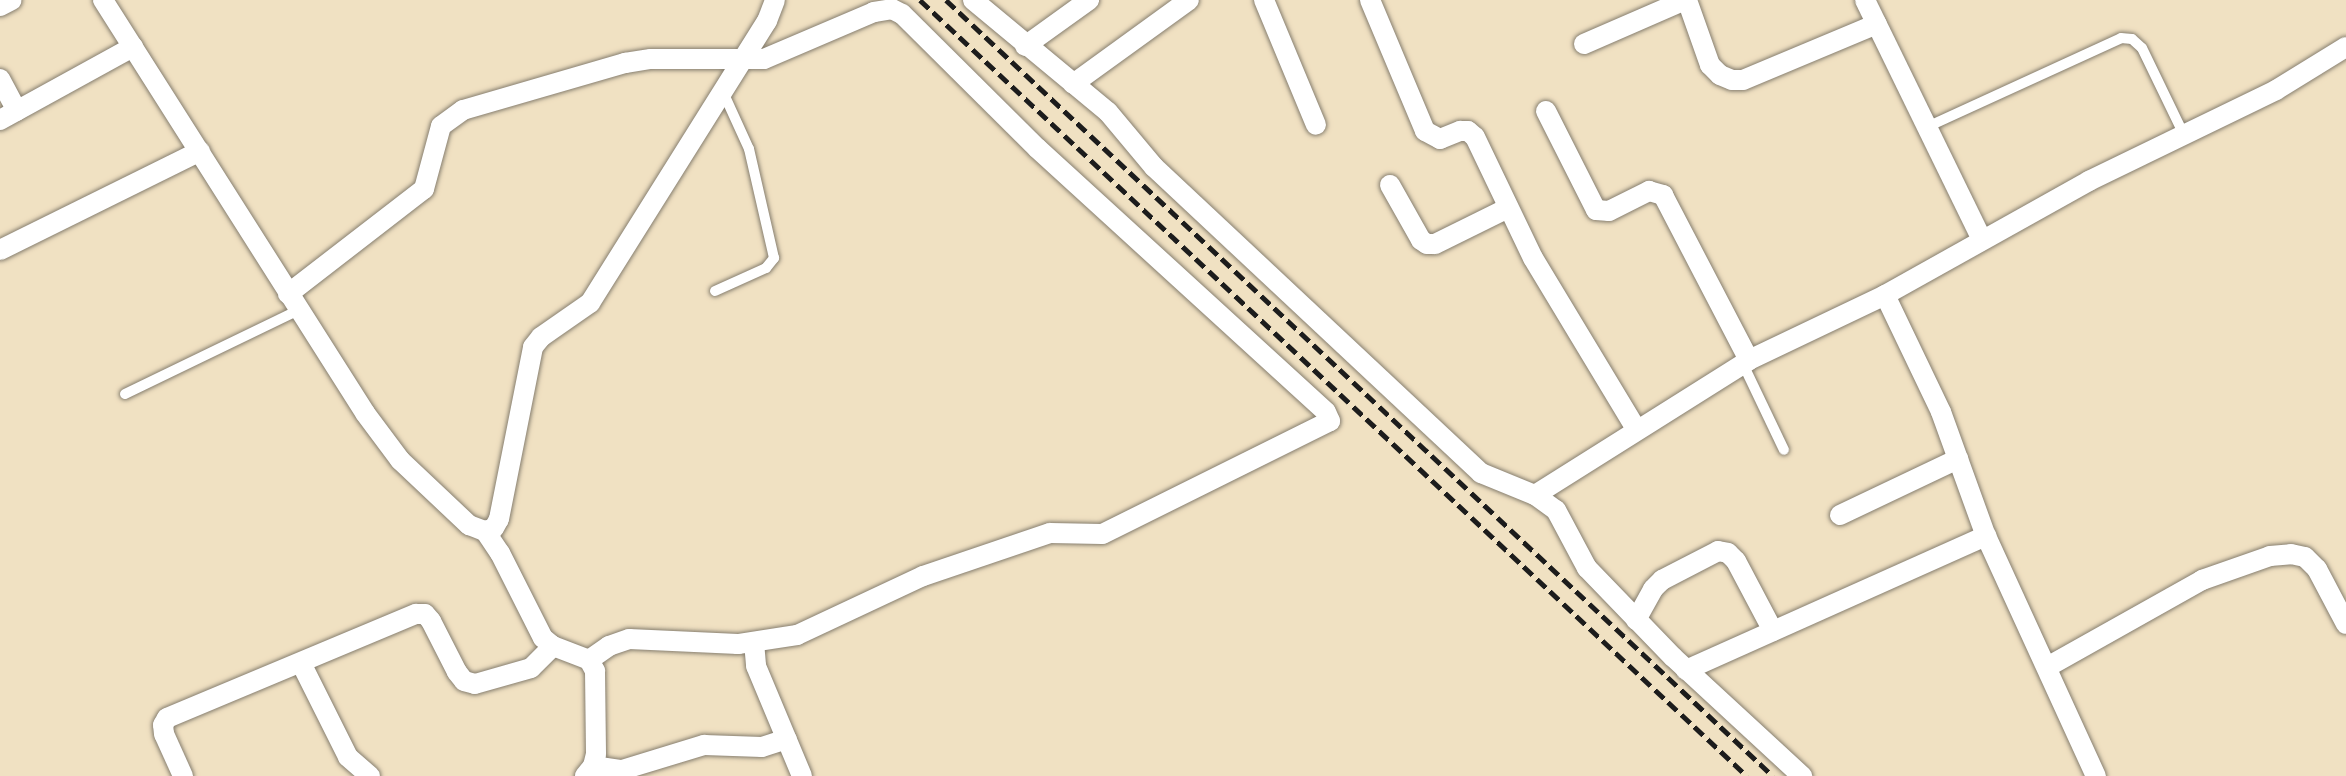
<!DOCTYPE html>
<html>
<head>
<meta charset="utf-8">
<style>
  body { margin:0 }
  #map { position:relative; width:2346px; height:776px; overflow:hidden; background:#f0e1c2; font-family:Dekko,sans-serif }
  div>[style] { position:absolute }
  .roads { filter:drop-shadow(0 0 2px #867e6f) drop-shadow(0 0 2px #867e6f) }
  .lane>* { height:10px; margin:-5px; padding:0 5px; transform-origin:5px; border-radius:5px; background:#fff }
  .street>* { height:20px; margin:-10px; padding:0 10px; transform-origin:10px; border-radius:10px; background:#fff }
  .rail>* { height:5px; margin-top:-2.5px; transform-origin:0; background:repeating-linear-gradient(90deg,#1c1c1c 0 12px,transparent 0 18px) }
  span { translate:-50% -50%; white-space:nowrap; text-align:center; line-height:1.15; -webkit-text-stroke:6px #fbf7ec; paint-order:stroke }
</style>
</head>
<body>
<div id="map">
  <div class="roads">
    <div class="lane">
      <div style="left:1927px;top:127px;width:213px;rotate:-24.6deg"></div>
      <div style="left:2121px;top:38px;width:11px;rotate:5deg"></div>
      <div style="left:2132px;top:39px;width:13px;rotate:42deg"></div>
      <div style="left:2142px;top:48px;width:97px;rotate:64.2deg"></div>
      <div style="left:715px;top:291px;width:56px;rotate:-24.3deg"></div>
      <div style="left:766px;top:268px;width:13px;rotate:-51deg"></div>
      <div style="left:774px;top:258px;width:112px;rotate:-102.9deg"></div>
      <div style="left:749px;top:149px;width:63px;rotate:-114.5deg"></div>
      <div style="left:1743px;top:364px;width:95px;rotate:64.5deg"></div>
      <div style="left:125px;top:394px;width:193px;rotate:-25.8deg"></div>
    </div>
    <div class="street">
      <div style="left:103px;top:0;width:489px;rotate:57.6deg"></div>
      <div style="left:365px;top:413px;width:59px;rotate:53.3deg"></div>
      <div style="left:400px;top:460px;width:95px;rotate:43.3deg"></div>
      <div style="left:469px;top:525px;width:17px;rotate:21deg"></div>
      <div style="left:485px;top:531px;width:9px;rotate:-18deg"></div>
      <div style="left:494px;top:528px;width:10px;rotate:-61deg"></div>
      <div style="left:499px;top:519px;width:175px;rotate:-78.8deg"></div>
      <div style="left:533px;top:347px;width:13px;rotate:-51deg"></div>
      <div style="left:541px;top:337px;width:60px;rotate:-34.8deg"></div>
      <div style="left:590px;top:303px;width:333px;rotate:-57.9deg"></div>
      <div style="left:767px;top:21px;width:22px;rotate:-69deg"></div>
      <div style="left:973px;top:0;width:175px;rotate:39.7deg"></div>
      <div style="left:1108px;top:112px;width:72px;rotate:50.1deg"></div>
      <div style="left:1154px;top:167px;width:448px;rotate:43.1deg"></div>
      <div style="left:1481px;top:473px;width:58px;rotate:22.2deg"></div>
      <div style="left:1535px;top:495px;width:26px;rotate:36deg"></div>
      <div style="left:1556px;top:510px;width:66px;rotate:61.9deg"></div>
      <div style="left:1587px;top:568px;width:124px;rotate:46deg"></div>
      <div style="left:1673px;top:657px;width:176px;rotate:42.7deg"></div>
      <div style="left:1264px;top:0;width:135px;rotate:67.4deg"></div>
      <div style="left:1370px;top:0;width:142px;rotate:67.2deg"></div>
      <div style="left:1425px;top:131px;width:17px;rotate:28deg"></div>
      <div style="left:1440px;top:139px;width:22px;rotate:-22deg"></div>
      <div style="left:1460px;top:131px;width:8px"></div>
      <div style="left:1468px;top:131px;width:9px;rotate:41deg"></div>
      <div style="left:1475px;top:137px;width:134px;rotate:64.4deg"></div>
      <div style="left:1533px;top:258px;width:200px;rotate:58.9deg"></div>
      <div style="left:1687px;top:0;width:69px;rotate:70.5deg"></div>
      <div style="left:1710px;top:65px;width:14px;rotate:45deg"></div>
      <div style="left:1720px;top:75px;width:13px;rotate:23deg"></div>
      <div style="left:1732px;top:80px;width:11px"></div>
      <div style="left:1743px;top:80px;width:145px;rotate:-22.7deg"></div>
      <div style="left:1865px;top:0;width:265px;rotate:64deg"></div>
      <div style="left:0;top:6px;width:13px;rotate:-27deg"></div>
      <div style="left:1584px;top:44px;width:110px;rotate:-23.5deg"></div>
      <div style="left:1025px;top:46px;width:79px;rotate:-35.7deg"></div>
      <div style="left:0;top:79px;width:36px;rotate:62deg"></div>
      <div style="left:1073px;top:84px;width:143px;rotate:-35.9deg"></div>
      <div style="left:1546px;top:111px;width:111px;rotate:63.2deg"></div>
      <div style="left:1596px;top:210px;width:13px;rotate:4deg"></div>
      <div style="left:1609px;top:211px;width:45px;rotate:-26.6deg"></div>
      <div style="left:1649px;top:191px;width:15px;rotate:16deg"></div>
      <div style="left:1663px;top:195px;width:186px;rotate:62.5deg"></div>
      <div style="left:0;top:120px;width:152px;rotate:-28.8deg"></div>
      <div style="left:1390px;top:185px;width:63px;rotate:60.6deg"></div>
      <div style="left:1421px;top:240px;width:7px;rotate:34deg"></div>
      <div style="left:1427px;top:244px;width:8px"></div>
      <div style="left:1435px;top:244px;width:81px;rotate:-26.3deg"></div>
      <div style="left:0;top:250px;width:223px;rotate:-26.3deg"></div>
      <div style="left:288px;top:294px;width:172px;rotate:-37.7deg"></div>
      <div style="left:424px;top:189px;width:65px;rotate:-74.9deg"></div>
      <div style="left:441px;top:126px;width:27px;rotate:-36deg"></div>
      <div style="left:463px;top:110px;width:169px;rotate:-16.2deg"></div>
      <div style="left:625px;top:63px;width:26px;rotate:-9deg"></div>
      <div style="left:651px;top:59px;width:113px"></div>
      <div style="left:764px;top:59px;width:120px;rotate:-23.1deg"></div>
      <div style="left:874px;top:12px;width:18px;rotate:-9deg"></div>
      <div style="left:892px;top:9px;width:11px;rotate:27deg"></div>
      <div style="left:902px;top:14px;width:190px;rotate:44.8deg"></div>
      <div style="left:1037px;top:148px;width:391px;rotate:42.4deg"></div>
      <div style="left:1326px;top:412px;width:10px;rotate:66deg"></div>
      <div style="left:1330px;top:421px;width:254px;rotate:153.6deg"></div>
      <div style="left:1102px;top:534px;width:52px;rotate:-178.9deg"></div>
      <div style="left:1050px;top:533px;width:134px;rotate:161.3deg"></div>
      <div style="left:923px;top:576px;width:139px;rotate:154.9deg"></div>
      <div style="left:797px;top:635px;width:60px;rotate:171.3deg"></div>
      <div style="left:738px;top:644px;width:109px;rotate:-177.4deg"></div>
      <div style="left:629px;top:639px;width:21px;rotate:161deg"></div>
      <div style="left:609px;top:646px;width:24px;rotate:145deg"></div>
      <div style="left:1885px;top:295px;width:130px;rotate:64.4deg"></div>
      <div style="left:1941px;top:412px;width:132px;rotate:70.1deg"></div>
      <div style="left:1986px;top:536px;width:264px;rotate:65.4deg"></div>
      <div style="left:1535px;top:495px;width:253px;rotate:-32.2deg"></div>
      <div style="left:1749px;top:360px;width:151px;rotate:-25.5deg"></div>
      <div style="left:1885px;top:295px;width:234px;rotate:-29.2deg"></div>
      <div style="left:2089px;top:181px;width:208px;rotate:-25.9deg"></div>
      <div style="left:2276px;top:90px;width:82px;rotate:-31.6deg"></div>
      <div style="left:1840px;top:515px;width:131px;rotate:-25.4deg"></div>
      <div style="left:485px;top:531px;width:27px;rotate:56deg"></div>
      <div style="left:500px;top:553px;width:95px;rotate:63.2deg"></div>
      <div style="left:543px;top:638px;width:13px;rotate:39deg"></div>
      <div style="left:553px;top:646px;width:39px;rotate:21deg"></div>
      <div style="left:589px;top:660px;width:13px;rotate:61deg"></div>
      <div style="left:595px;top:671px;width:83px;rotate:89.3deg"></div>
      <div style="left:596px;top:754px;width:12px;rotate:104deg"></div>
      <div style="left:593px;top:766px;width:13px;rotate:129deg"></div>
      <div style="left:1636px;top:620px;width:35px;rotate:-61deg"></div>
      <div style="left:1653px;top:589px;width:13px;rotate:-45deg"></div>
      <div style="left:1662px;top:580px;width:63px;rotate:-27.4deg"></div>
      <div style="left:1718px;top:551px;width:10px;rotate:11deg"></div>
      <div style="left:1728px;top:553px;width:11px;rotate:45deg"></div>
      <div style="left:1736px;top:561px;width:79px;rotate:62.1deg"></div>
      <div style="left:754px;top:642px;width:24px;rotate:85deg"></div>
      <div style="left:756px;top:666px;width:119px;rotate:67.3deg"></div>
      <div style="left:301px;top:663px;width:105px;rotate:63.4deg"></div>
      <div style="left:348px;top:757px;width:29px;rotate:41deg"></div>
      <div style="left:2049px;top:666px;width:176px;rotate:-29.3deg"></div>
      <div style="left:2202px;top:580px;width:72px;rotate:-19.4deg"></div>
      <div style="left:2270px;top:556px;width:21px;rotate:-5deg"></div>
      <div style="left:2291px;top:554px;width:14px;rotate:12deg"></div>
      <div style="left:2305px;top:557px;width:17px;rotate:45deg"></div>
      <div style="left:2317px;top:569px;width:62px;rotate:62.2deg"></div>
      <div style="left:1686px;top:670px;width:329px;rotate:-24.1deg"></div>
      <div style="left:593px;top:766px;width:29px;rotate:8deg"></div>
      <div style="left:622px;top:770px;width:86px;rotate:-17deg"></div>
      <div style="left:704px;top:745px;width:58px;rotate:2deg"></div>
      <div style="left:762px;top:747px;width:26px;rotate:-18deg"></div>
      <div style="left:183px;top:776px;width:46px;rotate:-114.3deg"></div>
      <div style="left:164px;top:734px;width:9px;rotate:-96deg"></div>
      <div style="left:163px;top:725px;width:8px;rotate:-60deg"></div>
      <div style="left:167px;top:718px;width:270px;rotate:-22.7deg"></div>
      <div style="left:416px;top:614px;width:9px"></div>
      <div style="left:425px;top:614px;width:9px;rotate:49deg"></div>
      <div style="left:431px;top:621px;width:57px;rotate:63deg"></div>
      <div style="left:457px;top:672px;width:11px;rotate:52deg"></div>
      <div style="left:464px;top:681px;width:11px;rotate:15deg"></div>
      <div style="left:475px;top:684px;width:58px;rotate:-15.9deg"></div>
      <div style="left:531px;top:668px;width:31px;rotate:-45deg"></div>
    </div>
  </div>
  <div class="rail">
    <div style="left:920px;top:0;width:1134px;rotate:43.18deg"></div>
    <div style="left:946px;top:0;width:1134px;rotate:43.18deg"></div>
  </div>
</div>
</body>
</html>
